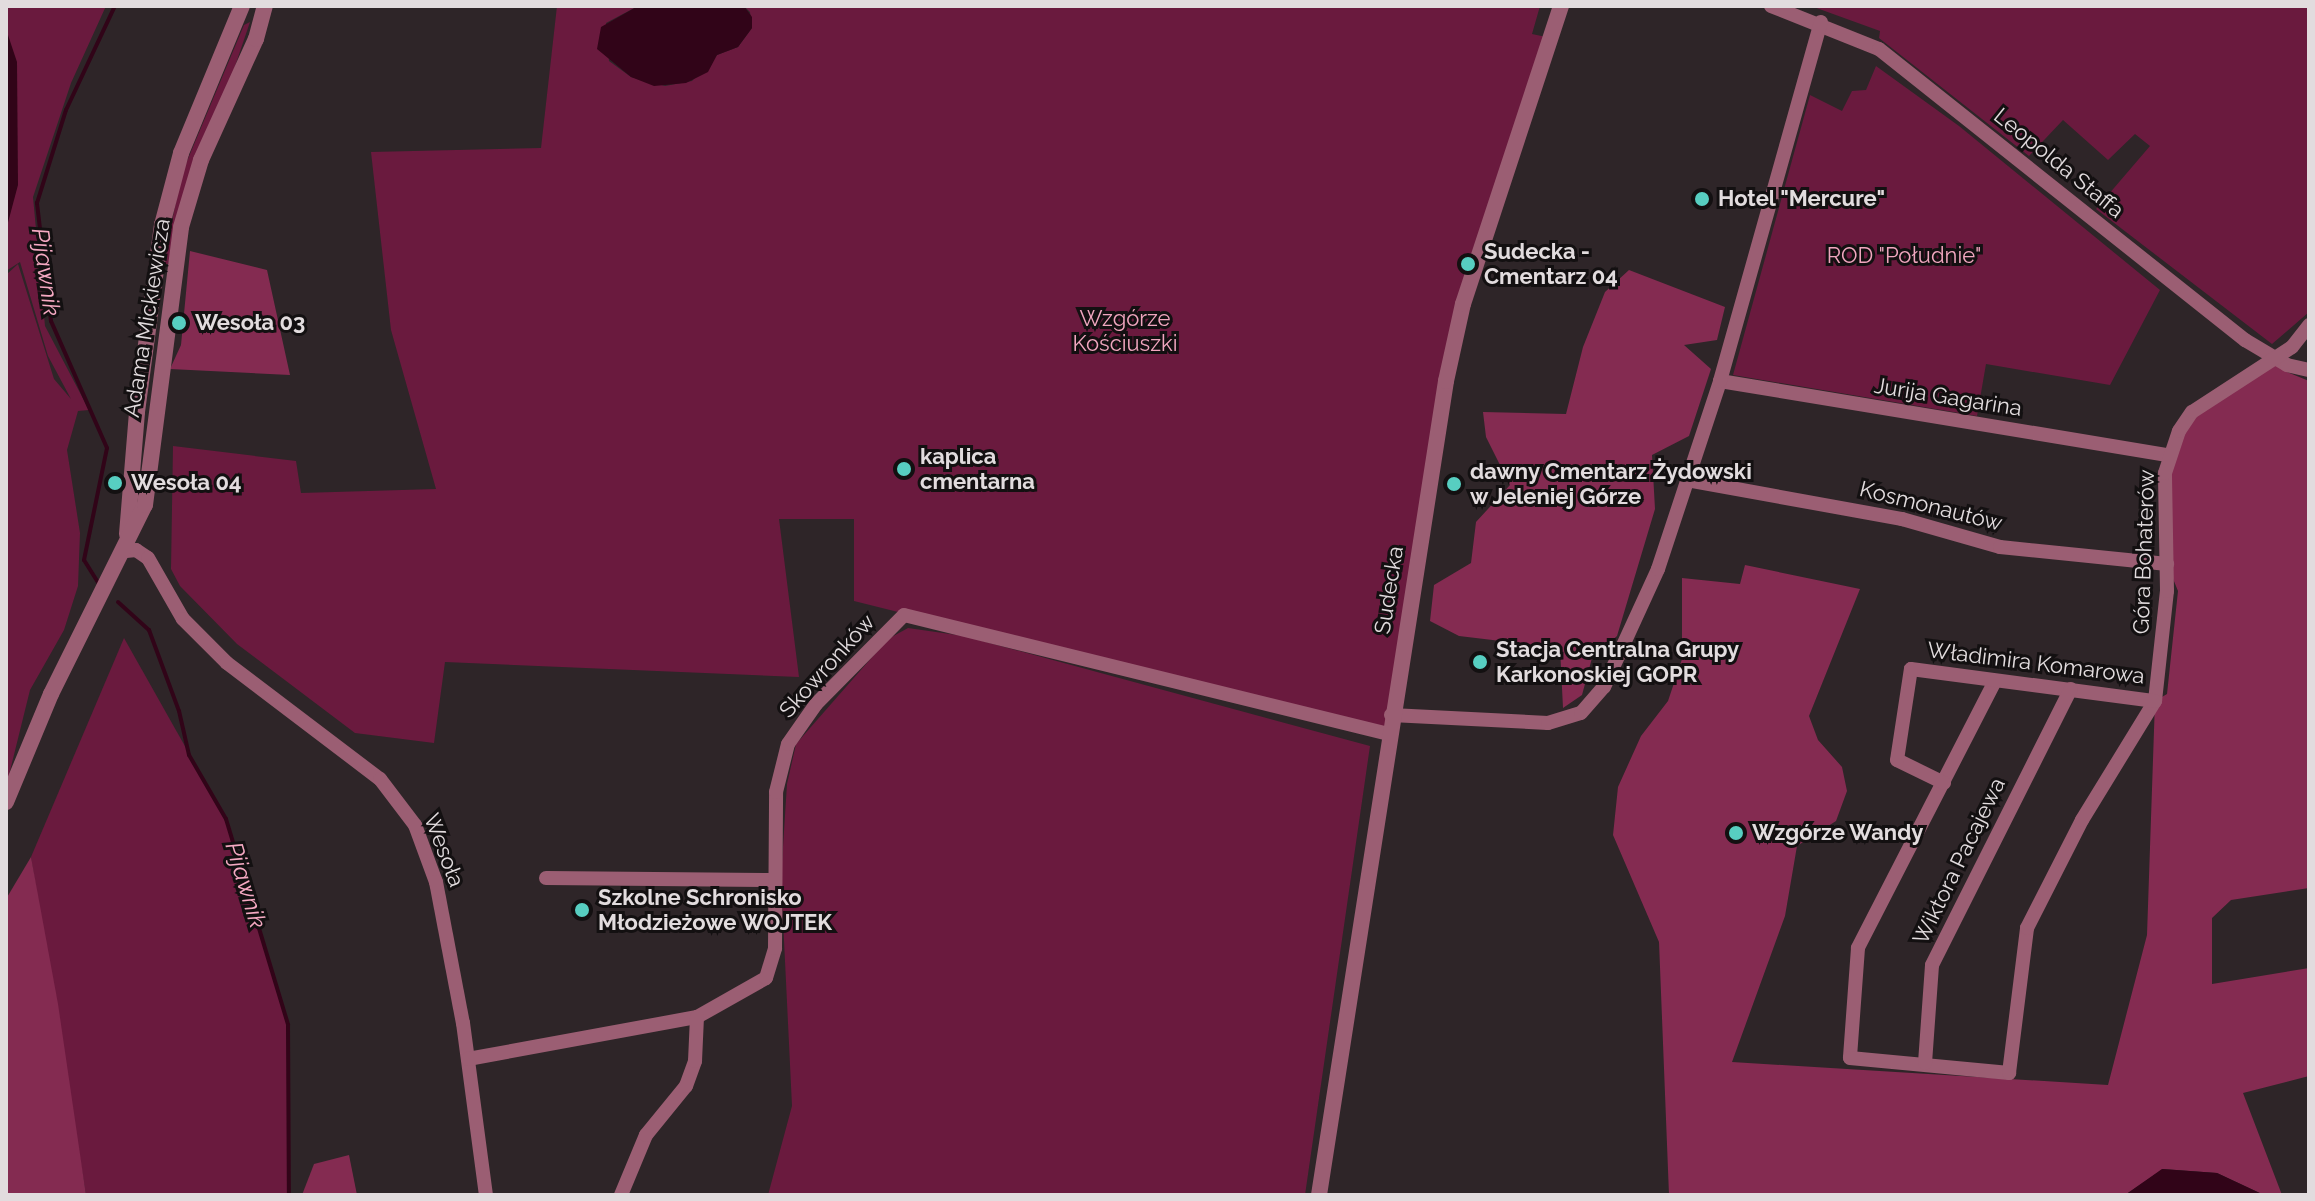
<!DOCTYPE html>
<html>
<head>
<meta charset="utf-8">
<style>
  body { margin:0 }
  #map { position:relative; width:2315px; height:1201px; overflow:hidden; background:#2e2528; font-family:Raleway,sans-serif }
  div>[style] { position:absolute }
  .green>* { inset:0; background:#6a1a3e }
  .forest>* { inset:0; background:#842b51 }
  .water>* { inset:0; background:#310418 }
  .stream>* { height:4px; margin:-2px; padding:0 2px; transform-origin:2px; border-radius:2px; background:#310418 }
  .minor>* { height:14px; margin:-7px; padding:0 7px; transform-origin:7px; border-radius:7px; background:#9b5e73 }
  .tertiary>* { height:16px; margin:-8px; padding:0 8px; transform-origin:8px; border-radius:8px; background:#9b5e73 }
  .dots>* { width:22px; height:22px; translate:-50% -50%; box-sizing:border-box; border:4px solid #131011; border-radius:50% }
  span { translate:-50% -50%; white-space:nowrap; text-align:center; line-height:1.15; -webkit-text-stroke:6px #131011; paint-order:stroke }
  .street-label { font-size:22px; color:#e2dcde }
  .poi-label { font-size:22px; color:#e2dcde; font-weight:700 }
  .left { translate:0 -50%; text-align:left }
  .park-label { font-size:22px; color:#f1a6bf }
  .water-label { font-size:24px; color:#f5a9c2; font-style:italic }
  .frame { position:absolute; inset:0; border:8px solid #e2dcde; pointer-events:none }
</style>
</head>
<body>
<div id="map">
  <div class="green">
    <div style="clip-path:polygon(6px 6px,106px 6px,71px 83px,33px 197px,45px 326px,89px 410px,78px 411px,67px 450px,80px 533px,78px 586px,64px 630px,30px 690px,6px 787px,6px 275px,18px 264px,54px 379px,71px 399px,48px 356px,20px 262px,6px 271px)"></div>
    <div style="clip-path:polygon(557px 6px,638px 6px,606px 23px,609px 61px,631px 77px,665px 86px,692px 81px,717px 55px,738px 47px,752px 28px,750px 12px,744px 6px,1540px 6px,1532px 34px,1551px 38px,1463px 304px,1387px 734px,854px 601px,854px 519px,779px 519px,799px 677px,445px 662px,434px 743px,355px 733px,237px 644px,180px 586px,171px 569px,173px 446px,296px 461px,301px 493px,436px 489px,391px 330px,371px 152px,541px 148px)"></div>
    <div style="clip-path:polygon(1811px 6px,2309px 6px,2309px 312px,2272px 344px,2096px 209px,2150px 146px,2135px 134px,2108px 160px,2063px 120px,2029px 156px,1879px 38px,1880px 31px)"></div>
    <div style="clip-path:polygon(250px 22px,168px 264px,163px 264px,182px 173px,244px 25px)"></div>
    <div style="clip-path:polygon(1876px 66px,1959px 126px,2160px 290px,2110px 385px,1986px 364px,1977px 416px,1733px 375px,1810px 95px,1842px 111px,1852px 91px,1866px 90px)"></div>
    <div style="clip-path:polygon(908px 628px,964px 636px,1370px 746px,1305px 1195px,768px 1195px,792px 1106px,781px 878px,787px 784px,796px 744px,888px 639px)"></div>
    <div style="clip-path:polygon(124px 638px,226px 819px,288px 1025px,287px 1195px,86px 1195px,31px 857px)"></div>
  </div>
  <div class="forest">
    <div style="clip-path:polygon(190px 251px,267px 270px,290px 375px,170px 369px,181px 345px)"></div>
    <div style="clip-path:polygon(1629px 270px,1725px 307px,1717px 340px,1684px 345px,1711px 369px,1689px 436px,1652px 455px,1655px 509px,1617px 636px,1592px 658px,1582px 695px,1563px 708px,1560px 648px,1459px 636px,1430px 621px,1434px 585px,1471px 563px,1476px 522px,1510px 485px,1486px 437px,1483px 412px,1566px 414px,1583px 347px,1605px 292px)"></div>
    <div style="clip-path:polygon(2272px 358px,2287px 372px,2309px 381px,2309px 888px,2231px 900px,2212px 918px,2212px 984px,2309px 968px,2309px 1076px,2243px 1093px,2282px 1195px,2264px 1195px,2217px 1173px,2163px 1169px,2125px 1195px,1669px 1195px,1659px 942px,1613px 835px,1618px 787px,1641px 736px,1668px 701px,1682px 659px,1682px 578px,1740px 584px,1745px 565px,1860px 589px,1809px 716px,1818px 740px,1842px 767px,1847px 791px,1836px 821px,1797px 846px,1785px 916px,1732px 1062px,2108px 1085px,2147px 935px,2155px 701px,2167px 694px,2178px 591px,2167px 564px,2166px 488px,2178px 429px)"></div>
    <div style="clip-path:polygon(31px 857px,58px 1004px,86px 1195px,6px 1195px,6px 899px)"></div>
    <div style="clip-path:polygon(349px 1155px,357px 1195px,302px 1195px,314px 1164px)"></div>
  </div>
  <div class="water">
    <div style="clip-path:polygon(638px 6px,744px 6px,752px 17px,752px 28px,738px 47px,717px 55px,708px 72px,686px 83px,654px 86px,631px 77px,597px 49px,601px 27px)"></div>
    <div style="clip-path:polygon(6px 29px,17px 62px,18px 185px,6px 230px)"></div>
    <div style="clip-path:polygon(2162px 1169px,2217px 1173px,2264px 1195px,2125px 1195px)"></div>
  </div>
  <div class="stream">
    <div style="left:99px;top:584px;width:28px;rotate:-122deg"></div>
    <div style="left:84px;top:560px;width:114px;rotate:-78.4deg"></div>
    <div style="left:107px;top:448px;width:139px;rotate:-113.8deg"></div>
    <div style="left:51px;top:321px;width:119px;rotate:-96.8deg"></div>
    <div style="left:37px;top:203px;width:97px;rotate:-72.7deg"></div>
    <div style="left:66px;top:110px;width:115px;rotate:-64.8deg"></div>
    <div style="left:118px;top:602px;width:42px;rotate:42.1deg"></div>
    <div style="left:149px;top:630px;width:86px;rotate:69.7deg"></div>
    <div style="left:179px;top:711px;width:45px;rotate:77.2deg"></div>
    <div style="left:189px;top:755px;width:74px;rotate:60deg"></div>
    <div style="left:226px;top:819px;width:215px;rotate:73.2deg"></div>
    <div style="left:288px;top:1025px;width:170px;rotate:89.7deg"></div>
  </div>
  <div class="minor">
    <div style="left:1771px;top:6px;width:116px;rotate:21.7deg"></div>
    <div style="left:1879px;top:49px;width:468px;rotate:38.5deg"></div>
    <div style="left:2245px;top:340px;width:49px;rotate:30.8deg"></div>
    <div style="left:2287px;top:365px;width:23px;rotate:13deg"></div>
    <div style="left:1720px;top:381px;width:455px;rotate:9.4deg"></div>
    <div style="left:1687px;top:480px;width:219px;rotate:10.3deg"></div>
    <div style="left:1902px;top:519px;width:102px;rotate:15.9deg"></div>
    <div style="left:2000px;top:547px;width:168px;rotate:5.8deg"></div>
    <div style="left:126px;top:551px;width:10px;rotate:-6deg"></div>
    <div style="left:136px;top:550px;width:14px;rotate:34deg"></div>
    <div style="left:148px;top:558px;width:70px;rotate:60.2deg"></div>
    <div style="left:183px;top:619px;width:62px;rotate:45deg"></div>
    <div style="left:227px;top:663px;width:192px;rotate:37.2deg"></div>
    <div style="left:380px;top:779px;width:58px;rotate:52.7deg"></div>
    <div style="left:415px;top:825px;width:61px;rotate:69.8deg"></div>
    <div style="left:436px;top:882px;width:144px;rotate:79.2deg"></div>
    <div style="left:463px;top:1023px;width:174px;rotate:82.4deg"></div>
    <div style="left:1995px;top:681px;width:300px;rotate:117.2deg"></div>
    <div style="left:1858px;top:948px;width:110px;rotate:94.2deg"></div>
    <div style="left:1850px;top:1058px;width:160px;rotate:5.4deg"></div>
    <div style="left:2009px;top:1073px;width:146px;rotate:-82.9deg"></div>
    <div style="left:2027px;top:928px;width:121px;rotate:-63deg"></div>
    <div style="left:2082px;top:820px;width:140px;rotate:-58.5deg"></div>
    <div style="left:2155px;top:701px;width:111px;rotate:-83.8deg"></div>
    <div style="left:2167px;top:591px;width:118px;rotate:-91deg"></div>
    <div style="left:2165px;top:473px;width:44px;rotate:-71.6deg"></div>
    <div style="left:2179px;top:431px;width:23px;rotate:-56deg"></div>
    <div style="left:2192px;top:412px;width:119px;rotate:-33deg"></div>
    <div style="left:2292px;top:347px;width:28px;rotate:-52deg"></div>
    <div style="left:1391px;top:715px;width:157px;rotate:2.9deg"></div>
    <div style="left:1548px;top:723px;width:34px;rotate:-17deg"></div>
    <div style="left:1581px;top:713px;width:35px;rotate:-49deg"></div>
    <div style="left:1604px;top:687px;width:130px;rotate:-65.4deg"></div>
    <div style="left:1658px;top:569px;width:198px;rotate:-71.7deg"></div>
    <div style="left:1720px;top:381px;width:373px;rotate:-74.3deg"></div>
    <div style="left:1944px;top:783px;width:52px;rotate:-153.9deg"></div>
    <div style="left:1897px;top:760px;width:92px;rotate:-81.3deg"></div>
    <div style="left:1911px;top:669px;width:246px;rotate:7.5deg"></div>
    <div style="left:546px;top:878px;width:228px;rotate:0.5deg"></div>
    <div style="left:468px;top:1059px;width:233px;rotate:-10.4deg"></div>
    <div style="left:697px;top:1017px;width:79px;rotate:-29.5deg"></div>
    <div style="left:766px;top:978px;width:31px;rotate:-73deg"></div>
    <div style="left:775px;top:948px;width:156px;rotate:-89.6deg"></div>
    <div style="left:776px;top:792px;width:49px;rotate:-76deg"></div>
    <div style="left:788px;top:744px;width:49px;rotate:-55deg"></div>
    <div style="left:816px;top:704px;width:125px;rotate:-45.3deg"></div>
    <div style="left:904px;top:615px;width:497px;rotate:13.8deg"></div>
    <div style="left:1925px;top:1063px;width:98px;rotate:-85.9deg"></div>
    <div style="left:1932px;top:965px;width:309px;rotate:-63.3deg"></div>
    <div style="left:621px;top:1195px;width:65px;rotate:-67.4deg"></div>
    <div style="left:646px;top:1135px;width:63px;rotate:-50.8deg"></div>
    <div style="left:686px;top:1086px;width:27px;rotate:-70deg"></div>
    <div style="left:695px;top:1061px;width:44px;rotate:-87.4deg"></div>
  </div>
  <div class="tertiary">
    <div style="left:127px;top:534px;width:122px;rotate:-85.3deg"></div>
    <div style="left:137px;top:412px;width:189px;rotate:-82.4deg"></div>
    <div style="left:162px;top:225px;width:74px;rotate:-75.2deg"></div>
    <div style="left:181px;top:153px;width:159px;rotate:-67.5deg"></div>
    <div style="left:6px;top:802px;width:117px;rotate:-67.4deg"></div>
    <div style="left:51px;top:694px;width:211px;rotate:-63.6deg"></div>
    <div style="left:145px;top:505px;width:280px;rotate:-82.6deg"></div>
    <div style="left:181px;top:227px;width:70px;rotate:-73.4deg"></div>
    <div style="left:201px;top:160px;width:133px;rotate:-65.6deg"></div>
    <div style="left:256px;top:39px;width:34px;rotate:-75deg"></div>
    <div style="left:1319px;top:1195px;width:824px;rotate:-81.13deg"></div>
    <div style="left:1446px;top:381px;width:79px;rotate:-77.6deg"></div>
    <div style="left:1463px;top:304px;width:314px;rotate:-71.8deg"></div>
  </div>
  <div class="dots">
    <div style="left:1702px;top:199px;background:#57cec1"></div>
    <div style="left:1468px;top:264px;background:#57cec1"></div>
    <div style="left:179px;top:323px;background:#57cec1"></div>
    <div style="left:904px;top:469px;background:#57cec1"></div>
    <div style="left:115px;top:483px;background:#57cec1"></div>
    <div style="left:1454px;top:484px;background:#57cec1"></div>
    <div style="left:1480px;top:662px;background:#57cec1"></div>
    <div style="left:1736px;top:833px;background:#57cec1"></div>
    <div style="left:582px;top:910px;background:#57cec1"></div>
  </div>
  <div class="street-label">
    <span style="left:2059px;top:163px;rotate:39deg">Leopolda Staffa</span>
    <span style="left:147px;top:318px;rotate:-81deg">Adama Mickiewicza</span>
    <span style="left:1948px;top:397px;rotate:9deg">Jurija Gagarina</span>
    <span style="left:1931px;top:506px;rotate:14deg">Kosmonautów</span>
    <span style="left:2144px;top:552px;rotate:-88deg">Góra Bohaterów</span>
    <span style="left:1389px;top:590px;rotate:-81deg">Sudecka</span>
    <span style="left:2036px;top:663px;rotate:7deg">Władimira Komarowa</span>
    <span style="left:827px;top:666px;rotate:-48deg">Skowronków</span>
    <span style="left:444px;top:850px;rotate:69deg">Wesoła</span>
    <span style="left:1959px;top:861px;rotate:-64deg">Wiktora Pacajewa</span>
  </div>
  <div class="poi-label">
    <span class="left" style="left:1718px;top:199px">Hotel "Mercure"</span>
    <span class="left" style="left:1484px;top:264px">Sudecka -<br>Cmentarz 04</span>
    <span class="left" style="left:195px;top:323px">Wesoła 03</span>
    <span class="left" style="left:920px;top:469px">kaplica<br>cmentarna</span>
    <span class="left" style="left:1470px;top:484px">dawny Cmentarz Żydowski<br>w Jeleniej Górze</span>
    <span class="left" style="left:131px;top:483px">Wesoła 04</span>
    <span class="left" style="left:1496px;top:662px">Stacja Centralna Grupy<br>Karkonoskiej GOPR</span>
    <span class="left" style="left:1752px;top:833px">Wzgórze Wandy</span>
    <span class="left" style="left:598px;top:910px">Szkolne Schronisko<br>Młodzieżowe WOJTEK</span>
  </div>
  <div class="park-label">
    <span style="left:1904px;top:256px">ROD "Południe"</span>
    <span style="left:1125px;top:331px">Wzgórze<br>Kościuszki</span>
  </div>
  <div class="water-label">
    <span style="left:46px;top:272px;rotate:82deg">Pijawnik</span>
    <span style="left:246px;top:885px;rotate:73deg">Pijawnik</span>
  </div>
  <div class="frame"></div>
</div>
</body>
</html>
